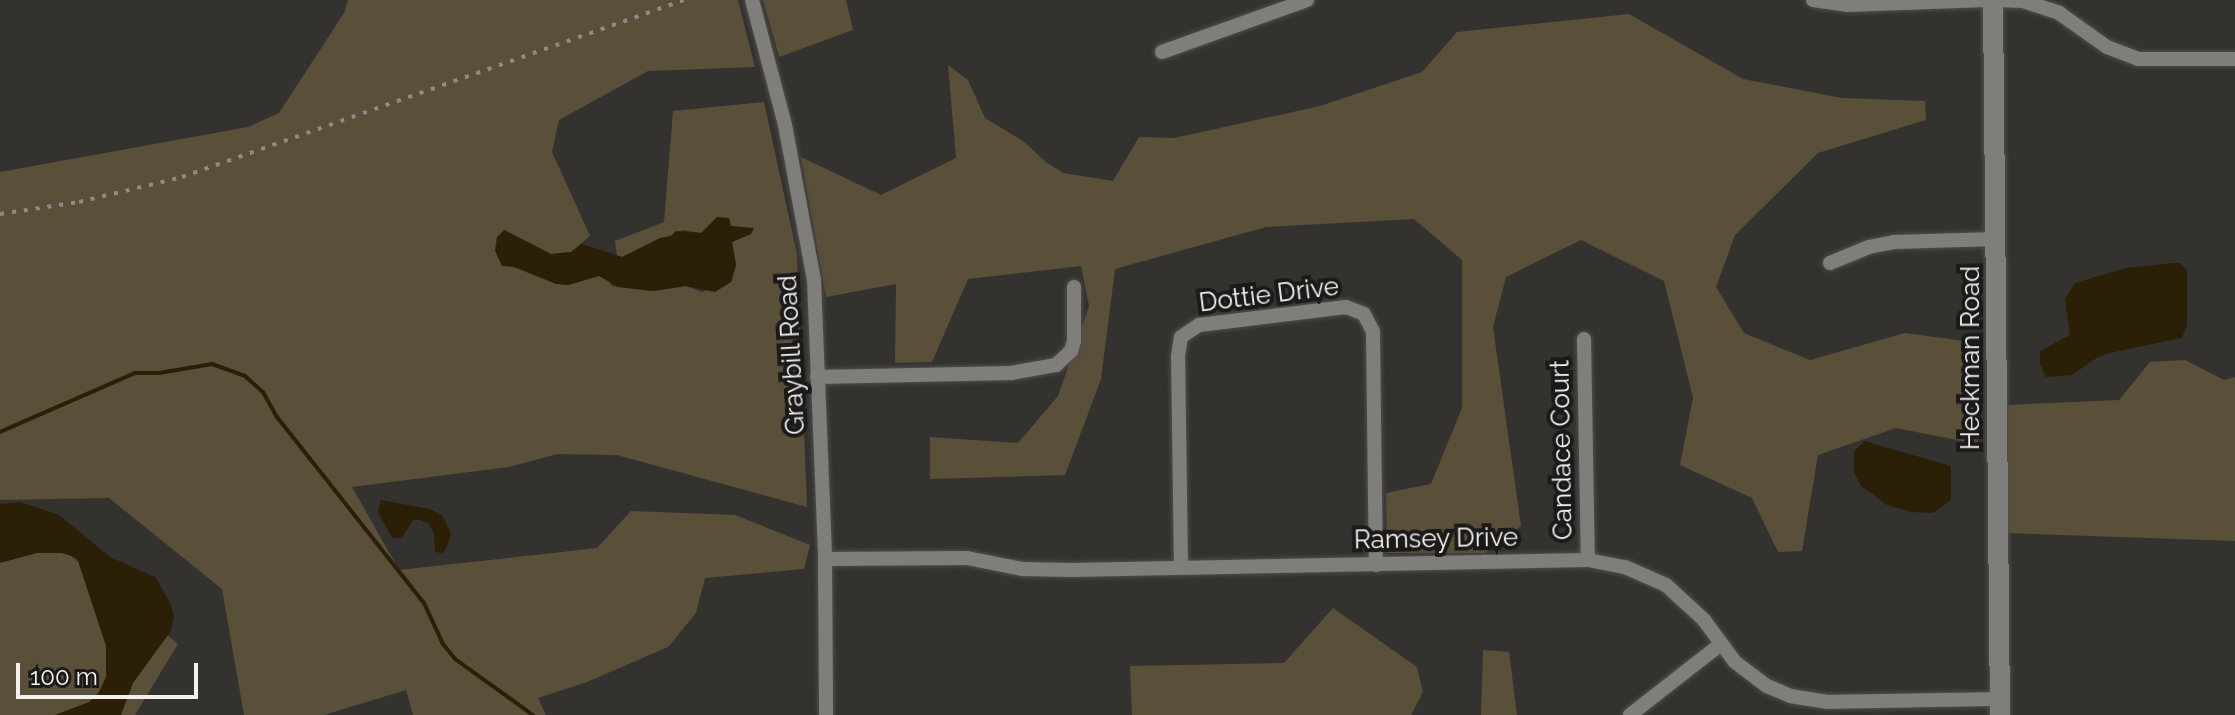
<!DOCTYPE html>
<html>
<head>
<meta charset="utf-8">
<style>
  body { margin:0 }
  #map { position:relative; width:2235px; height:715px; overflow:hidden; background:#34322f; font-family:Raleway,sans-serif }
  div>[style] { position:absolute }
  .green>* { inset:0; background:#5a4f39 }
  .water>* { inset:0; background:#2b2006 }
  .stream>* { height:4px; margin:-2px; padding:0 2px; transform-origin:2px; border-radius:2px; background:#2b2006 }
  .roads { filter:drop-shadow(0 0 2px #4f4e4b) drop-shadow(0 0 2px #4f4e4b) }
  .street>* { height:14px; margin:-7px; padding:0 7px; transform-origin:7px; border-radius:7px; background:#807e7a }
  .secondary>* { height:20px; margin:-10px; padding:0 10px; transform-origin:10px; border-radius:10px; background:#807e7a }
  .rail>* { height:4px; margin-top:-2px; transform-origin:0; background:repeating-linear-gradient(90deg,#8c8b88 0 4px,transparent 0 12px) }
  span { translate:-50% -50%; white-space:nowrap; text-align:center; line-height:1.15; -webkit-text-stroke:8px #1b1a19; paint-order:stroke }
  .street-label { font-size:26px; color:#f2f1ef }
  .scale { position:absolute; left:16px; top:663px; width:182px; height:36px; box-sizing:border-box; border:4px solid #f2f1ef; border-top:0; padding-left:10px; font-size:24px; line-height:28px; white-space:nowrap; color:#f2f1ef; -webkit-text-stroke:6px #1b1a19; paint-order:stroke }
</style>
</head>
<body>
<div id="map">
  <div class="green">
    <div style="clip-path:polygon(348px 0,738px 0,755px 67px,648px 71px,559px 120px,552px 152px,590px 236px,571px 252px,551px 254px,504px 230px,508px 265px,557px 284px,599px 276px,607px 278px,612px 286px,653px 291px,686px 286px,702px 292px,731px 282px,736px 265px,732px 242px,751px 234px,742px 227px,701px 233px,683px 230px,622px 257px,617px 256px,615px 241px,664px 222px,673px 111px,764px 102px,797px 254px,807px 507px,617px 455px,557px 454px,509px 467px,352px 487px,399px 570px,597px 548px,631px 511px,735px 515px,810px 545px,804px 569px,705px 578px,696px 613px,668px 647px,587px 682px,538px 698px,546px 715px,413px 715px,406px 690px,324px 715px,244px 715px,222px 589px,109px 498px,0 500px,0 172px,248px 127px,279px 113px,344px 13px)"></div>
    <div style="clip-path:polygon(763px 0,846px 0,853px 30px,779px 57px)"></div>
    <div style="clip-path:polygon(1629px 14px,1743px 79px,1842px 98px,1925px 101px,1926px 120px,1818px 153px,1735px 235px,1716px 287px,1744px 333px,1810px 360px,1905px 333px,1972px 342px,1983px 383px,1977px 444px,1896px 428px,1818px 455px,1802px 551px,1778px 552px,1752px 498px,1680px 465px,1693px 398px,1664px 281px,1581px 240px,1506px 277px,1493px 327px,1521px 526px,1485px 553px,1387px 553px,1386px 493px,1431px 484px,1462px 408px,1462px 260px,1414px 219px,1266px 227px,1115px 269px,1101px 379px,1065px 475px,930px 479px,930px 437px,1018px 443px,1058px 396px,1089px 306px,1081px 266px,968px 279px,932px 362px,895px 363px,896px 284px,826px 297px,801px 157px,881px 195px,956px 158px,948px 65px,968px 80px,985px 118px,1023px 141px,1046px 162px,1063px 173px,1113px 181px,1139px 137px,1174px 138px,1320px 106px,1422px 72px,1457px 32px)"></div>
    <div style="clip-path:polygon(2185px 360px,2224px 380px,2235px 377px,2235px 541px,2006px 533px,2006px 405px,2119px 400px,2150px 362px)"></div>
    <div style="clip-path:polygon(35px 526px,178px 644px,135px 715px,0 715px,0 533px)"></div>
    <div style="clip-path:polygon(1333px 608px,1417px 667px,1423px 692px,1411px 715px,1132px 715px,1130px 666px,1284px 663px)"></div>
    <div style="clip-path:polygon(1483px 650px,1509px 652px,1517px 715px,1481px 715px)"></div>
  </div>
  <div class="water">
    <div style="clip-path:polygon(717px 217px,729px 218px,731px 226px,754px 228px,751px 234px,732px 242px,736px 265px,731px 282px,715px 292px,686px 286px,653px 291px,618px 287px,599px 276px,569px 285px,556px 284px,515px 267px,502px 266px,495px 251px,497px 237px,504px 230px,551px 254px,571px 252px,582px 244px,622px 257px,660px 238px,671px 236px,676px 231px,701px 233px)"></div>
    <div style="clip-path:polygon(2173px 263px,2181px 263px,2187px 271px,2187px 325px,2182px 338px,2109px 353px,2098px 357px,2072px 375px,2046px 377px,2040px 364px,2040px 351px,2070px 335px,2065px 299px,2075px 283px,2126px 268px)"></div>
    <div style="clip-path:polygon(1864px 441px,1951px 466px,1951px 500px,1933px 513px,1911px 512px,1887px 505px,1861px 486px,1854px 472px,1854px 452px)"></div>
    <div style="clip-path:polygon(381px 500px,430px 509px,443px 516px,451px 534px,446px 549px,442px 553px,435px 552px,434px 534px,429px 524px,420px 520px,413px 520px,402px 538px,392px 538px,378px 512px)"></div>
    <div style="clip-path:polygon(20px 502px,59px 515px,110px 557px,155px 577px,170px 602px,174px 616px,171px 631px,133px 683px,121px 715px,55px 715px,89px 702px,99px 692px,106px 677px,106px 646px,77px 558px,62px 553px,37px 553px,0 563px,0 504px)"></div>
  </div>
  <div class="stream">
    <div style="left:0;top:432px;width:147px;rotate:-23.6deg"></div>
    <div style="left:135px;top:373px;width:24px"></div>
    <div style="left:159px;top:373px;width:54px;rotate:-9.6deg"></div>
    <div style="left:212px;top:364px;width:35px;rotate:20deg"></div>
    <div style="left:245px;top:376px;width:24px;rotate:42deg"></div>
    <div style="left:263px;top:392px;width:29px;rotate:61deg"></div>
    <div style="left:277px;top:417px;width:237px;rotate:51.7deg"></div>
    <div style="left:424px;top:603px;width:45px;rotate:65.1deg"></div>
    <div style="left:443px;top:644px;width:19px;rotate:51deg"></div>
    <div style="left:455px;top:659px;width:96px;rotate:35.7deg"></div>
  </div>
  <div class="roads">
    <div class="street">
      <div style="left:752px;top:0;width:129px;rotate:75.2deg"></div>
      <div style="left:785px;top:125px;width:158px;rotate:79.4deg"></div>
      <div style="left:814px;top:280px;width:279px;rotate:87.7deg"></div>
      <div style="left:825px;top:559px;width:156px;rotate:89.6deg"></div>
      <div style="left:1813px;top:0;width:34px;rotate:8deg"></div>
      <div style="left:1847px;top:5px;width:140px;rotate:-2deg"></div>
      <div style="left:1997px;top:0;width:26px;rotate:2deg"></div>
      <div style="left:2023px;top:1px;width:38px;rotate:18deg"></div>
      <div style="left:2059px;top:13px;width:59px;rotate:35.3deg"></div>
      <div style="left:2107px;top:47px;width:33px;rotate:21deg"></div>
      <div style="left:2138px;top:59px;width:97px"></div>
      <div style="left:1162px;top:52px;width:154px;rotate:-19.7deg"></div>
      <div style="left:1830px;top:263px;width:42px;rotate:-22.3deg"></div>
      <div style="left:1869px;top:247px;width:25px;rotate:-11deg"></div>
      <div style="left:1894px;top:242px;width:103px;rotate:-1.7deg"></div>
      <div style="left:1584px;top:339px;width:221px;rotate:89deg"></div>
      <div style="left:817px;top:377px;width:194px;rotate:-1.2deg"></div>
      <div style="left:1011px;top:373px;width:46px;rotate:-10.1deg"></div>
      <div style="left:1056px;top:365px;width:21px;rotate:-43deg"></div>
      <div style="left:1071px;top:351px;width:10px;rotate:-73deg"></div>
      <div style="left:1074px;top:341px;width:54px;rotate:-90deg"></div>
      <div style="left:825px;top:559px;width:142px;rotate:-0.4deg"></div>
      <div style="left:967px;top:558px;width:56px;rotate:11.3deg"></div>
      <div style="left:1022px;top:569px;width:50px;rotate:1.1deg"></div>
      <div style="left:1072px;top:570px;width:516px;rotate:-1.11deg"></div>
      <div style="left:1588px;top:560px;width:38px;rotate:11deg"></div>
      <div style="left:1625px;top:567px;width:45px;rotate:23.7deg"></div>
      <div style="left:1666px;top:585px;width:52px;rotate:42.6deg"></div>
      <div style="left:1704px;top:620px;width:52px;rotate:53.6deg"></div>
      <div style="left:1735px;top:662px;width:40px;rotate:37deg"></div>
      <div style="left:1767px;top:686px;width:25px;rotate:23deg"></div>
      <div style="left:1790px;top:696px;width:37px;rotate:9deg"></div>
      <div style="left:1827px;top:702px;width:172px;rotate:-1deg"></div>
      <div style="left:1181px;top:567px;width:211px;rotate:-90.8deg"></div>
      <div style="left:1178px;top:356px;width:19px;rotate:-81deg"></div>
      <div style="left:1181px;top:337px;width:22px;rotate:-34deg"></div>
      <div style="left:1199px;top:325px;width:148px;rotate:-7deg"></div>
      <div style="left:1346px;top:307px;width:19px;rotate:21deg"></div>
      <div style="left:1364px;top:314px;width:20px;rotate:63deg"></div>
      <div style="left:1373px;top:332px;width:233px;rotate:89.3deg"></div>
      <div style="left:1630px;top:715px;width:115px;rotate:-38deg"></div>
    </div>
    <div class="secondary">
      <div style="left:1993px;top:0;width:715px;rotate:89.44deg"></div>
    </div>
  </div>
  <div class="rail">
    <div style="left:0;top:214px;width:80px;rotate:-8.6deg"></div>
    <div style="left:79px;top:202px;width:106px;rotate:-13.6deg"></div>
    <div style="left:182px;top:177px;width:532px;rotate:-19.42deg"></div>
  </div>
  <div class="street-label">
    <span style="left:1269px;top:295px;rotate:-7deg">Dottie Drive</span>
    <span style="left:792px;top:355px;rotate:-93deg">Graybill Road</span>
    <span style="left:1971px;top:358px;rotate:-90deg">Heckman Road</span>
    <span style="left:1562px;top:450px;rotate:-91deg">Candace Court</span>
    <span style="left:1436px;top:539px;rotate:-1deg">Ramsey Drive</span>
  </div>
  <div class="scale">100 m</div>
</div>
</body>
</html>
